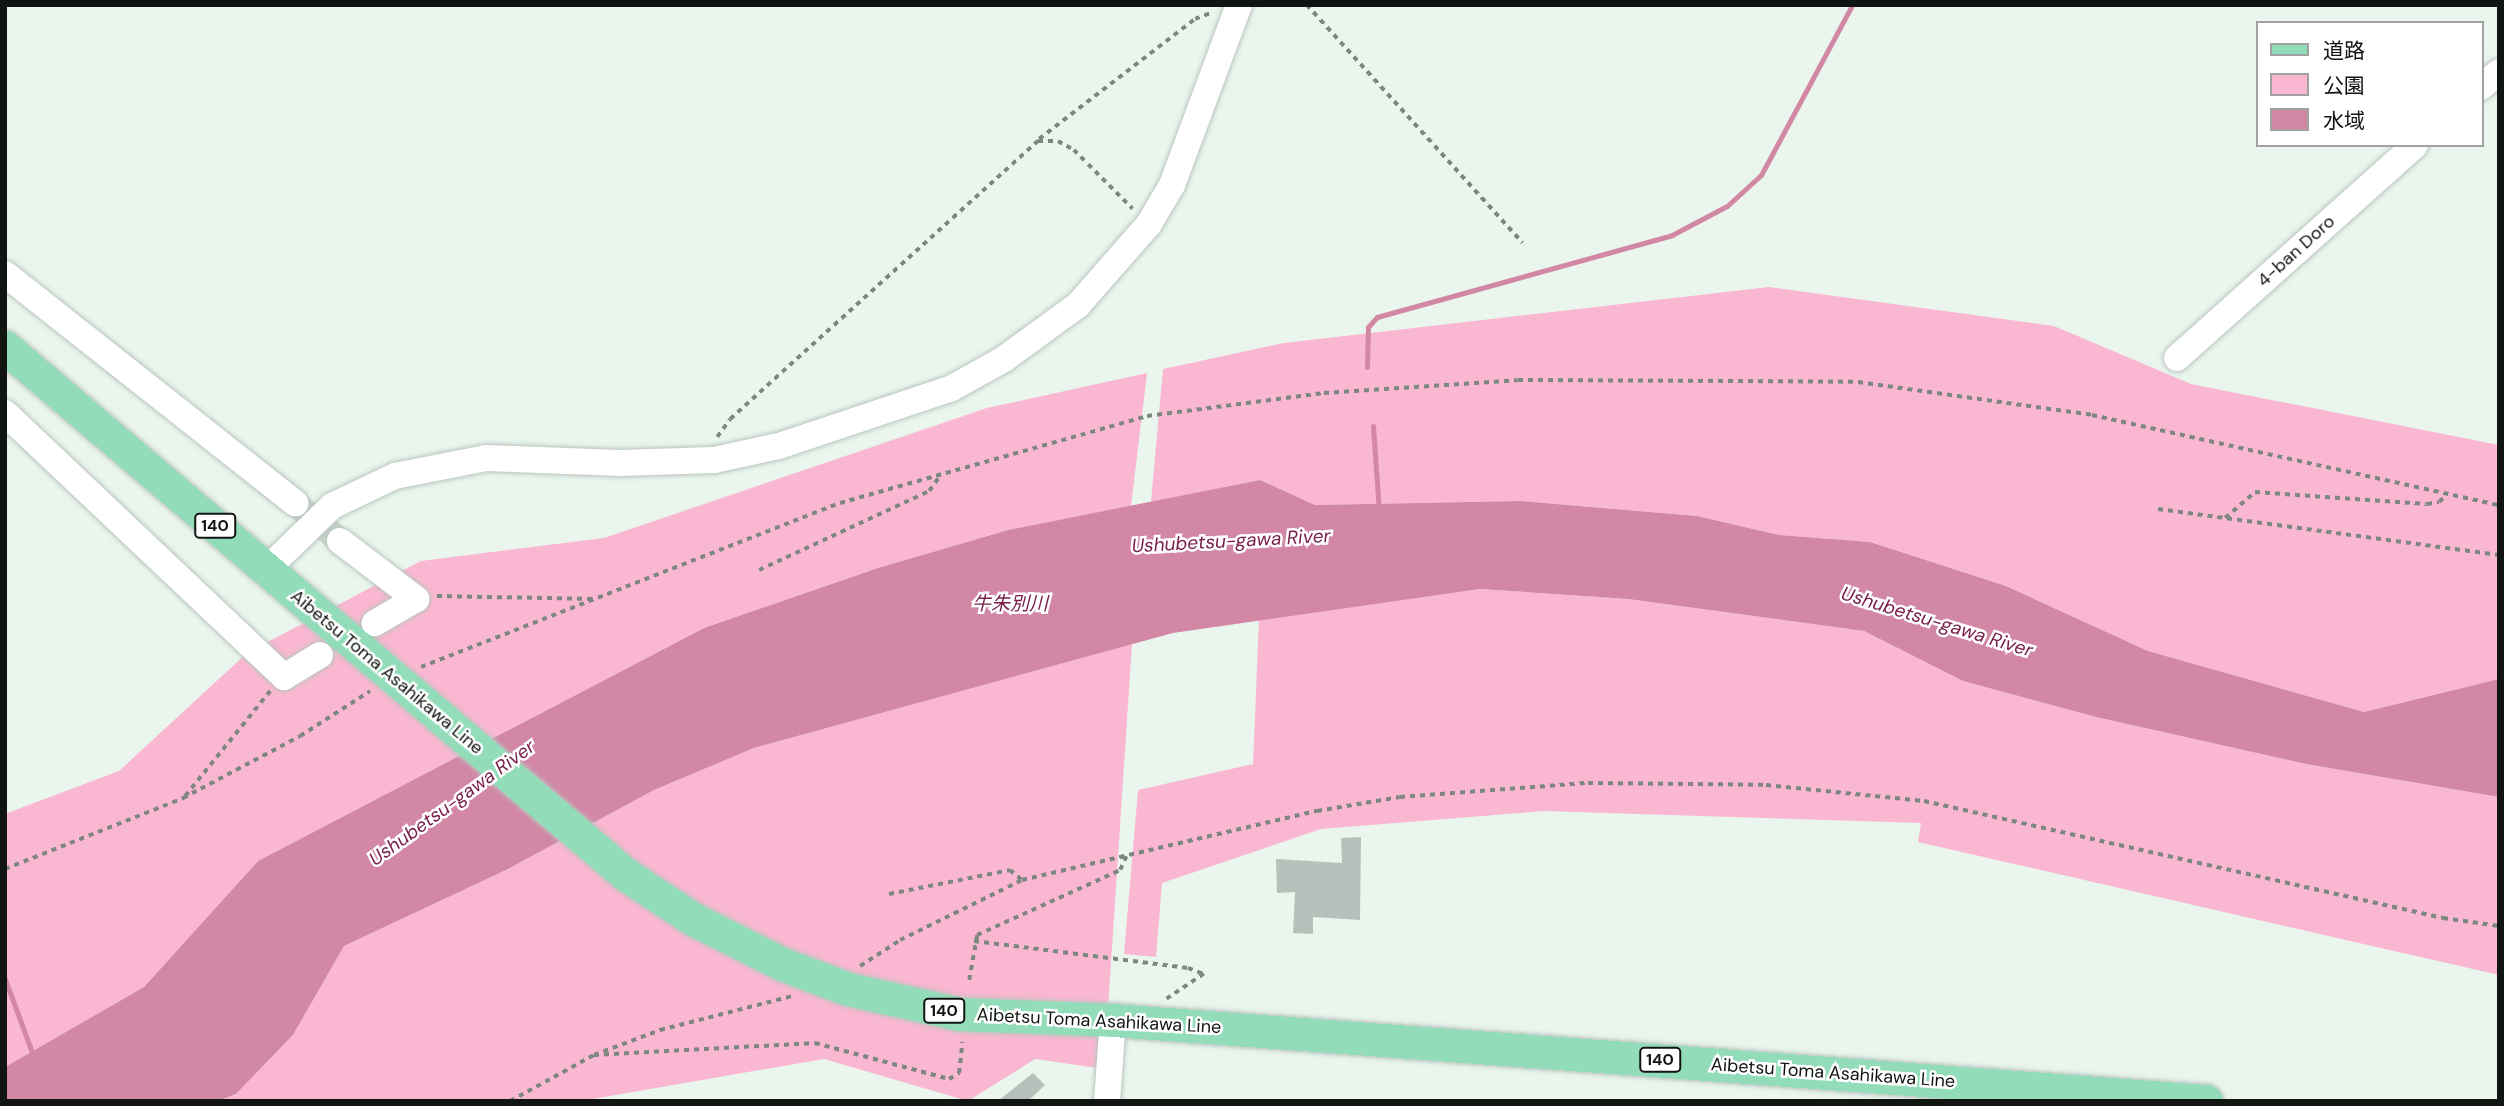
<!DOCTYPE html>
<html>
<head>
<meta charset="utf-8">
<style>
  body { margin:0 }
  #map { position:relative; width:2504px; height:1106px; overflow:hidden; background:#e9f5ed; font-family:"DM Sans","Noto Sans JP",sans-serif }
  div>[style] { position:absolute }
  .green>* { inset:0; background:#fab7d1 }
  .water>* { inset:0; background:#d287a5 }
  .stream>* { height:5px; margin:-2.5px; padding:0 2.5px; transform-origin:2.5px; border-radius:2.5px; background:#d287a5 }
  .building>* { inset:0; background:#b5c1ba }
  .minor-tunnel>* { height:26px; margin-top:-13px; transform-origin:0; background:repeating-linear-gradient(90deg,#c9d3cc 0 26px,transparent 0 39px) }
  .path>* { height:3.5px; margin-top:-1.75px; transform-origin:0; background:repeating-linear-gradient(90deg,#7e8680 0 5px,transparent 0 10px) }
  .roads { filter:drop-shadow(0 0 2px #b9c5be) drop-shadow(0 0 2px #b9c5be) }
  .minor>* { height:26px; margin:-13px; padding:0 13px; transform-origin:13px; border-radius:13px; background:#fff }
  .major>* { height:33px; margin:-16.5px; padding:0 16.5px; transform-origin:16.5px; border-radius:16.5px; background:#92dcb9 }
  span { translate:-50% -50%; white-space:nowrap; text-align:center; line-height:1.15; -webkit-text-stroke:5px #fff; paint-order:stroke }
  .shield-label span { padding:2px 5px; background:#fff; border:2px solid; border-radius:5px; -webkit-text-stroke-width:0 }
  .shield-label { font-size:16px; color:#111512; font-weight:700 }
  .street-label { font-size:18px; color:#111512 }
  .water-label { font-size:19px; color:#79204c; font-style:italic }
  .frame { position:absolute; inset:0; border:7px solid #111512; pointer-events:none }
  .legend { position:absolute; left:2256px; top:21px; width:228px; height:126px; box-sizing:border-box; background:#fff; border:2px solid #a0a1a0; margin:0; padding:9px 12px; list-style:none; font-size:21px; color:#111512 }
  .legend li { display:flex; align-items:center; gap:14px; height:35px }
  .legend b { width:35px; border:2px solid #a0a1a0 }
</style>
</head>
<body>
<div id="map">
  <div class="green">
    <div style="clip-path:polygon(1769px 287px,2054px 326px,2191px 384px,2499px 445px,2499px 679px,2364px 712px,2148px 651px,2006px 586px,1870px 542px,1779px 535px,1697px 516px,1520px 501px,1315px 505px,1260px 480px,1151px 502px,1163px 369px,1284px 343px)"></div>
    <div style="clip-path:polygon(1147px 373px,1131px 506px,1008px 530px,878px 568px,704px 628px,258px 861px,144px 987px,5px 1067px,5px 814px,119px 771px,247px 653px,421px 561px,604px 538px,987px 408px)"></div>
    <div style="clip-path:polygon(1480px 589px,1628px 599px,1864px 631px,1963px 681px,2096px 717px,2306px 764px,2499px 797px,2499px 975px,1918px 842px,1921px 823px,1544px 811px,1321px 829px,1162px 883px,1156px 957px,1124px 954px,1138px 790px,1253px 764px,1259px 620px)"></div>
    <div style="clip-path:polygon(1132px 644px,1104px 1069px,1035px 1059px,968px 1101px,824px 1059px,581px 1101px,218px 1101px,236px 1094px,293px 1035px,344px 946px,506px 870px,654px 790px,754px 748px)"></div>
  </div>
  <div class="water">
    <div style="clip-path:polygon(1260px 480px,1315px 505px,1520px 501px,1697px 516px,1779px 535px,1870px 542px,2006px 586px,2148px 651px,2364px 712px,2499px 679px,2499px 797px,2306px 764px,2096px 717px,1963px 681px,1864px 631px,1628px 599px,1480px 589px,1173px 633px,754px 748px,654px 790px,506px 870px,344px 946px,293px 1035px,236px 1094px,218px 1101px,5px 1101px,5px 1067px,144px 987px,258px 861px,704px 628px,878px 568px,1008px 530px)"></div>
  </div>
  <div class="stream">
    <div style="left:1367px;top:367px;width:40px;rotate:-88.6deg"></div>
    <div style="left:1368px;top:327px;width:13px;rotate:-48deg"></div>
    <div style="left:1377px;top:317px;width:306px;rotate:-15.5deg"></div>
    <div style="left:1672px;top:235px;width:62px;rotate:-27.8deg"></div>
    <div style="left:1727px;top:206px;width:46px;rotate:-42.4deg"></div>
    <div style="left:1761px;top:175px;width:193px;rotate:-61.8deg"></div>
    <div style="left:1373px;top:426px;width:85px;rotate:86deg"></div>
    <div style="left:5px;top:979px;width:84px;rotate:69.8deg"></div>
  </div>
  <div class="building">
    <div style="clip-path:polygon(1361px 837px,1360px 920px,1313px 917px,1313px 934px,1293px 933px,1295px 892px,1277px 893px,1276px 859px,1342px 863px,1341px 838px)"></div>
    <div style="clip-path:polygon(1033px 1073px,1045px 1085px,1028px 1101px,998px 1101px)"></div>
  </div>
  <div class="minor-tunnel">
    <div style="left:295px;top:503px;width:59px;rotate:40.2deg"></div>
  </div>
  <div class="path">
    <div style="left:1307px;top:5px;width:321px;rotate:47.8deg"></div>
    <div style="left:1039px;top:139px;width:197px;rotate:-37.6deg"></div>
    <div style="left:1195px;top:19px;width:19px;rotate:-21deg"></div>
    <div style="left:717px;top:437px;width:22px;rotate:-54deg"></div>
    <div style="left:730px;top:419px;width:415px;rotate:-42.1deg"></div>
    <div style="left:1038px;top:141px;width:20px"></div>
    <div style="left:1058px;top:141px;width:18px;rotate:29deg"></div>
    <div style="left:1074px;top:150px;width:83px;rotate:45deg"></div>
    <div style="left:2158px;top:509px;width:344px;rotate:7.7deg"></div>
    <div style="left:2225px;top:518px;width:40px;rotate:-41deg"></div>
    <div style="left:2255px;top:492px;width:172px;rotate:4deg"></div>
    <div style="left:2427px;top:504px;width:12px;rotate:-9deg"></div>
    <div style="left:2439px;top:502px;width:11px;rotate:-45deg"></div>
    <div style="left:759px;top:570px;width:187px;rotate:-24.9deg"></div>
    <div style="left:929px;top:491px;width:19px;rotate:-54deg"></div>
    <div style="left:437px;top:596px;width:157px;rotate:1.1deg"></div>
    <div style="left:421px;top:667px;width:450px;rotate:-21.4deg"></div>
    <div style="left:840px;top:503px;width:319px;rotate:-15.8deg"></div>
    <div style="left:1147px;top:416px;width:178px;rotate:-7.4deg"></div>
    <div style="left:1324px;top:393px;width:194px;rotate:-3.8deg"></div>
    <div style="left:1518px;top:380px;width:340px;rotate:0.3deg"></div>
    <div style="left:1858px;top:382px;width:236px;rotate:8deg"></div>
    <div style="left:2092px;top:415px;width:417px;rotate:12.5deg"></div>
    <div style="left:185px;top:796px;width:135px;rotate:-51deg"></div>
    <div style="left:5px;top:869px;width:192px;rotate:-21.7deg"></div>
    <div style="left:183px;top:798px;width:132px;rotate:-27.9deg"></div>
    <div style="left:300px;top:736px;width:83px;rotate:-32.7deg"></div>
    <div style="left:889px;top:894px;width:123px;rotate:-11.2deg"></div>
    <div style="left:1010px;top:870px;width:16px;rotate:40deg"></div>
    <div style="left:974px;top:941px;width:216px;rotate:7.2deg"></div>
    <div style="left:1188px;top:968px;width:17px;rotate:21deg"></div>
    <div style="left:1204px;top:974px;width:45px;rotate:146deg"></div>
    <div style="left:860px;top:966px;width:48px;rotate:-33deg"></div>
    <div style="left:900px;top:940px;width:136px;rotate:-26.2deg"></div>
    <div style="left:1022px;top:880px;width:303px;rotate:-13.2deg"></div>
    <div style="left:1317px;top:811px;width:84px;rotate:-9.6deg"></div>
    <div style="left:1400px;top:797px;width:189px;rotate:-4.3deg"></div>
    <div style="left:1588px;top:783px;width:178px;rotate:0.6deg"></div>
    <div style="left:1766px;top:785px;width:159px;rotate:5.8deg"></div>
    <div style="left:1924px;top:801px;width:532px;rotate:12.7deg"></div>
    <div style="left:2443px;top:918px;width:57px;rotate:8.1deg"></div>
    <div style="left:969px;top:980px;width:46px;rotate:-79.9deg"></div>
    <div style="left:977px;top:935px;width:157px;rotate:-24.4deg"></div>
    <div style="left:1120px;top:870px;width:17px;rotate:-66deg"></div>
    <div style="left:594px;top:1055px;width:221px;rotate:-3.1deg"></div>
    <div style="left:815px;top:1043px;width:139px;rotate:15deg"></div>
    <div style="left:949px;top:1079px;width:12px;rotate:-31deg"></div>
    <div style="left:959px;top:1073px;width:31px;rotate:-84deg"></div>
    <div style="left:510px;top:1101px;width:96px;rotate:-28.7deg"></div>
    <div style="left:594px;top:1055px;width:71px;rotate:-20.7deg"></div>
    <div style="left:660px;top:1030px;width:136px;rotate:-14.4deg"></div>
  </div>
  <div class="roads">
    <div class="minor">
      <div style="left:2481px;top:87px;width:23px;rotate:-40deg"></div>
      <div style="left:5px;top:274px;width:370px;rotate:38.3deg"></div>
      <div style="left:2177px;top:358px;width:319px;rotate:-41.8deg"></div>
      <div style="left:5px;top:413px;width:384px;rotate:43.4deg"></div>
      <div style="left:284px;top:677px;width:42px;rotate:-31.4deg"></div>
      <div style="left:340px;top:541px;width:96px;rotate:37.3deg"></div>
      <div style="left:416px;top:599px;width:48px;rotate:149.7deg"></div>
      <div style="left:266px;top:570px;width:92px;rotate:-44.1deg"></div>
      <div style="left:332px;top:506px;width:70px;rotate:-25.5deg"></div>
      <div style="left:395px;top:476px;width:93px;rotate:-11.2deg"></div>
      <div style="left:486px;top:458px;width:135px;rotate:2.1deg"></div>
      <div style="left:621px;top:463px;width:93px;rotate:-1.8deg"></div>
      <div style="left:714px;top:460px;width:66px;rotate:-12.2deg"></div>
      <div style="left:779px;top:446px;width:182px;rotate:-18.5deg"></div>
      <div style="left:952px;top:388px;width:60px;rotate:-29.1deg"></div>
      <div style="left:1004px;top:359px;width:92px;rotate:-36.1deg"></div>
      <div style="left:1078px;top:305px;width:108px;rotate:-48.8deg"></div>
      <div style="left:1149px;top:224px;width:45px;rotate:-59.5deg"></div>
      <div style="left:1172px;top:185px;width:192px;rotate:-69.6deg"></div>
      <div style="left:1107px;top:1101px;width:81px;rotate:-85.8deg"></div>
    </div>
    <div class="major">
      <div style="left:5px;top:347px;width:814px;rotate:40.36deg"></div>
      <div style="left:625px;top:874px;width:82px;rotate:33.5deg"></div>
      <div style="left:693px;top:919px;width:100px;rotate:26.8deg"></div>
      <div style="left:782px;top:964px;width:71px;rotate:20.7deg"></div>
      <div style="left:848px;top:989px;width:115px;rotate:12.6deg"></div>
      <div style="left:960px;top:1014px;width:153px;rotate:2.2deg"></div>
      <div style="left:1113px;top:1020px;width:1096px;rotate:4.24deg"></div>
    </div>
  </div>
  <div class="shield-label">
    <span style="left:215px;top:526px">140</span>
    <span style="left:944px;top:1011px">140</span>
    <span style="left:1660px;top:1060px">140</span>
  </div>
  <div class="street-label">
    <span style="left:2296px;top:251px;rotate:-42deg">4-ban Doro</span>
    <span style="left:387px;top:672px;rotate:40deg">Aibetsu Toma Asahikawa Line</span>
    <span style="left:1099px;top:1021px;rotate:3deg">Aibetsu Toma Asahikawa Line</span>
    <span style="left:1833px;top:1073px;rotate:4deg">Aibetsu Toma Asahikawa Line</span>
  </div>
  <div class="water-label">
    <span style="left:1231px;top:541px;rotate:-3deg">Ushubetsu-gawa River</span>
    <span style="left:1010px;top:604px">牛朱別川</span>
    <span style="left:1937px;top:622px;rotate:17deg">Ushubetsu-gawa River</span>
    <span style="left:452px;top:803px;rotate:-36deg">Ushubetsu-gawa River</span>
  </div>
  <div class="frame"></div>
  <ul class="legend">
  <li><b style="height:9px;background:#92dcb9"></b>道路</li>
  <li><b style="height:19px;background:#fab7d1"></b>公園</li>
  <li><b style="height:19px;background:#d287a5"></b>水域</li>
  </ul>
</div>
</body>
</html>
